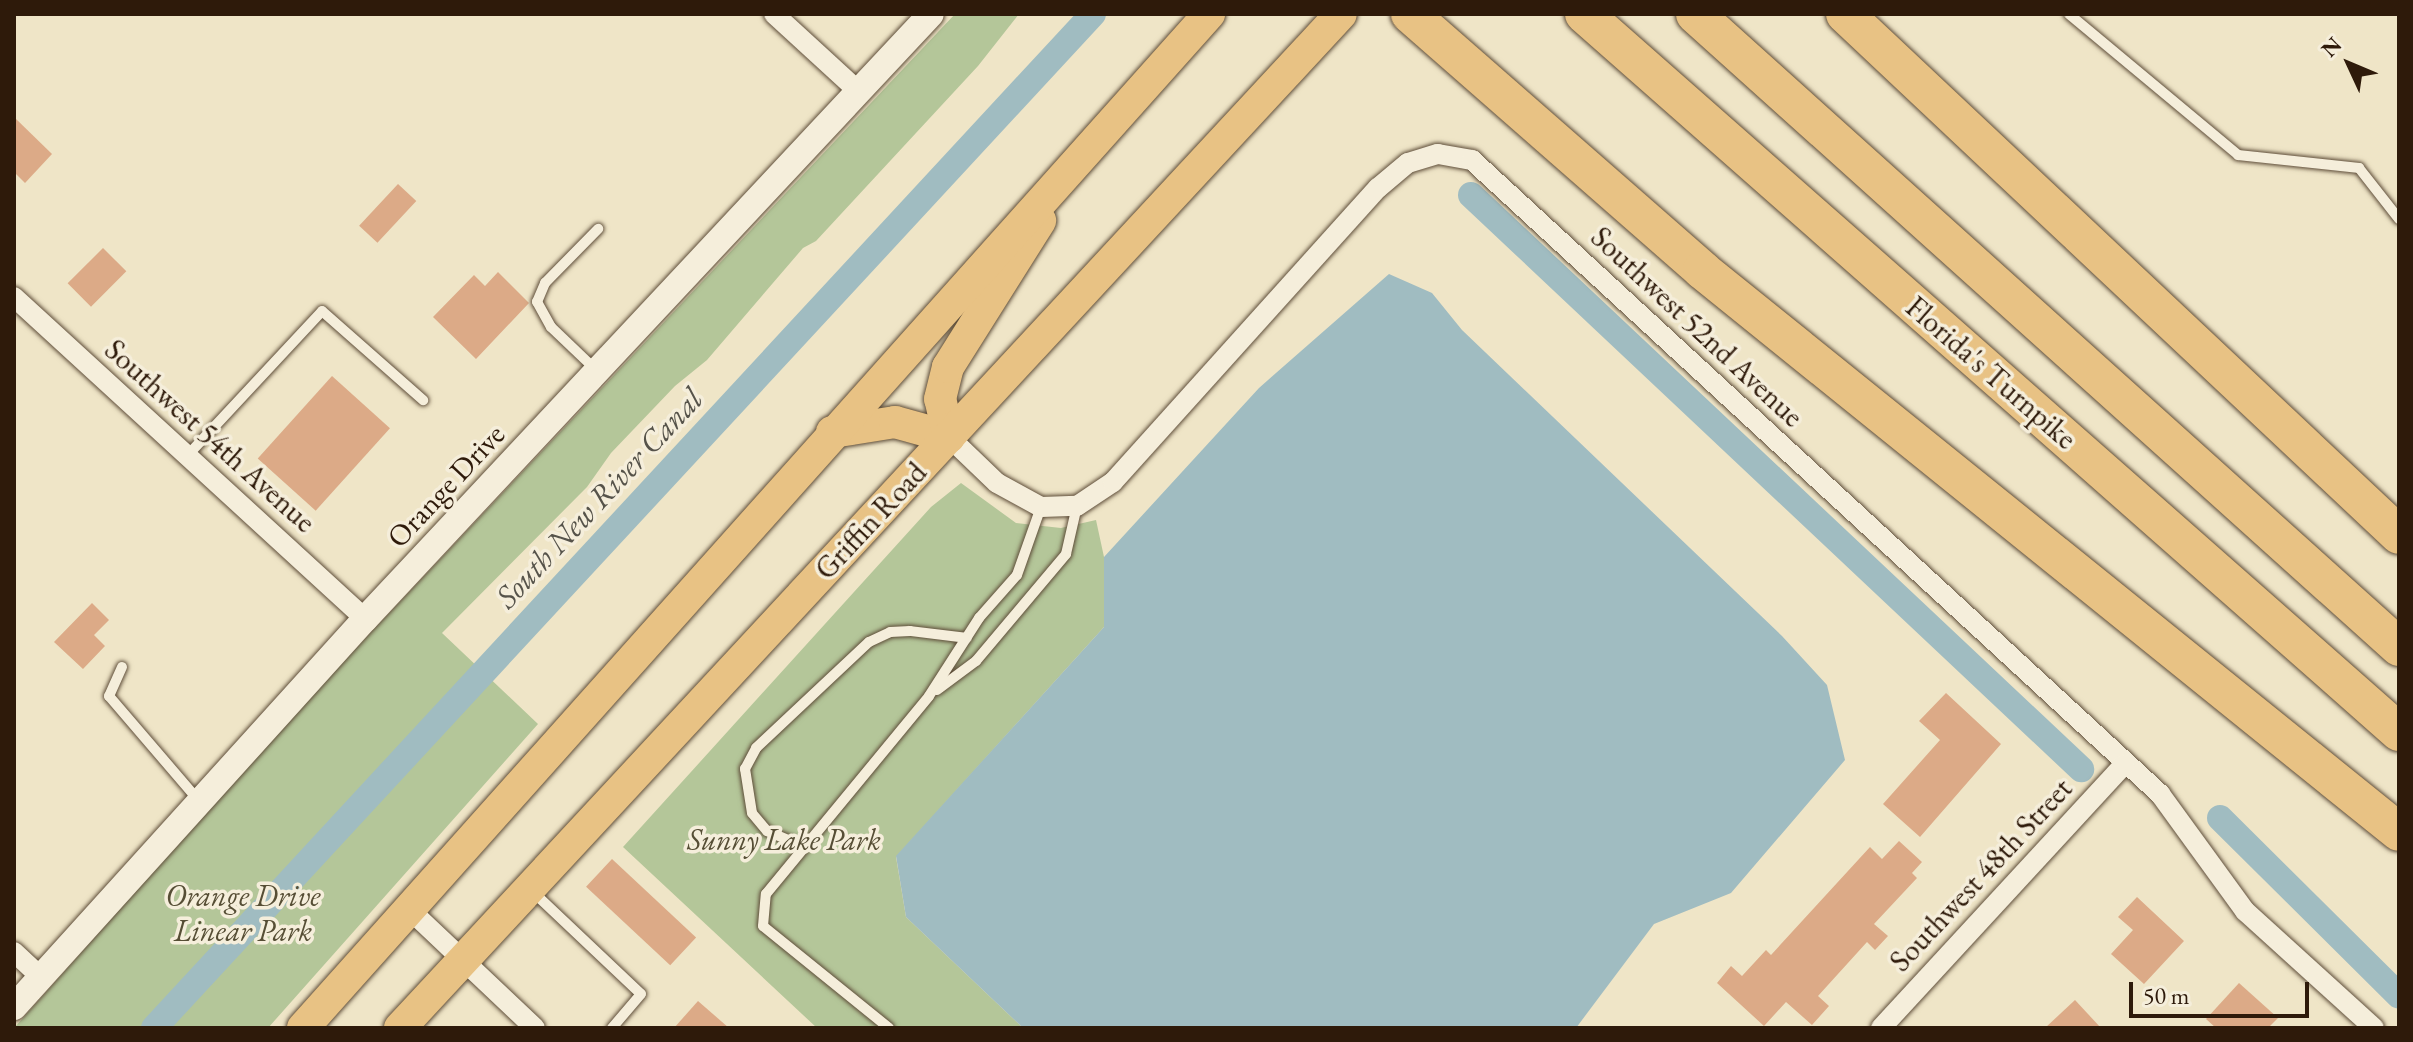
<!DOCTYPE html>
<html>
<head>
<meta charset="utf-8">
<style>
  body { margin:0 }
  #map { position:relative; width:2413px; height:1042px; overflow:hidden; background:#efe5c7; font-family:"EB Garamond",serif }
  div>[style] { position:absolute }
  .green>* { inset:0; background:#b4c699 }
  .water>* { inset:0; background:#a0bcc1 }
  .canal>* { height:26px; margin:-13px; padding:0 13px; transform-origin:13px; border-radius:13px; background:#a0bcc1 }
  .building>* { inset:0; background:#dcaa87; transform-origin:0 0 }
  .roads { filter:drop-shadow(0 0 2px #5e4d39) drop-shadow(0 0 2px #5e4d39) }
  .service>* { height:10px; margin:-5px; padding:0 5px; transform-origin:5px; border-radius:5px; background:#f5eedb }
  .minor>* { height:20px; margin:-10px; padding:0 10px; transform-origin:10px; border-radius:10px; background:#f5eedb }
  .tertiary>* { height:26px; margin:-13px; padding:0 13px; transform-origin:13px; border-radius:13px; background:#f5eedb }
  .primary>* { height:32px; margin:-16px; padding:0 16px; transform-origin:16px; border-radius:16px; background:#e8c284 }
  .motorway>* { height:38px; margin:-19px; padding:0 19px; transform-origin:19px; border-radius:19px; background:#e8c284 }
  span { translate:-50% -50%; white-space:nowrap; text-align:center; line-height:1.15; -webkit-text-stroke:7px #f5eedb; paint-order:stroke }
  .street-label { font-size:30px; color:#2e1a0a }
  .park-label { font-size:30px; color:#564e35; font-style:italic }
  .water-label { font-size:32px; color:#56534a; font-style:italic }
  .frame { position:absolute; inset:0; border:16px solid #2e1a0a; pointer-events:none }
  .north { position:absolute; left:2309px; top:24px; width:80px; height:80px; -webkit-text-stroke:6px #f5eedb; paint-order:stroke; rotate:314deg; font-size:22px; font-weight:700; line-height:32px; text-align:center; color:#2e1a0a }
  .north::after { content:''; display:block; margin:auto; width:28px; height:36px; background:#2e1a0a; clip-path:polygon(50% 0,100% 100%,50% 72%,0 100%) }
  .scale { position:absolute; left:2129px; top:982px; width:180px; height:36px; box-sizing:border-box; border:4px solid #2e1a0a; border-top:0; padding-left:10px; font-size:24px; line-height:28px; white-space:nowrap; color:#2e1a0a; -webkit-text-stroke:6px #f5eedb; paint-order:stroke }
</style>
</head>
<body>
<div id="map">
  <div class="green">
    <div style="clip-path:polygon(955px 14px,1019px 14px,978px 66px,816px 241px,803px 248px,707px 360px,675px 386px,611px 453px,587px 487px,442px 633px,538px 724px,268px 1028px,14px 1028px,291px 717px)"></div>
    <div style="clip-path:polygon(961px 483px,1016px 523px,1061px 528px,1096px 520px,1104px 557px,1104px 627px,896px 857px,906px 917px,1023px 1028px,817px 1028px,623px 847px,931px 507px)"></div>
  </div>
  <div class="water">
    <div style="clip-path:polygon(1389px 274px,1432px 293px,1462px 330px,1782px 636px,1827px 685px,1845px 760px,1731px 893px,1654px 924px,1576px 1028px,1023px 1028px,906px 917px,896px 856px,1104px 627px,1104px 557px,1259px 388px)"></div>
  </div>
  <div class="canal">
    <div style="left:1471px;top:195px;width:838px;rotate:43.26deg"></div>
    <div style="left:2220px;top:818px;width:252px;rotate:44.8deg"></div>
    <div style="left:154px;top:1028px;width:1382px;rotate:-47.2deg"></div>
  </div>
  <div class="building">
    <div style="clip-path:polygon(14px 117px,52px 154px,25px 183px,14px 172px)"></div>
    <div style="left:398px;top:184px;width:25px;height:57px;rotate:43deg"></div>
    <div style="left:103px;top:248px;width:33px;height:50px;rotate:45deg"></div>
    <div style="clip-path:polygon(498px 272px,529px 303px,476px 359px,433px 317px,474px 275px,485px 286px)"></div>
    <div style="left:332px;top:376px;width:78px;height:111px;rotate:42deg"></div>
    <div style="clip-path:polygon(92px 603px,109px 620px,94px 635px,105px 646px,83px 669px,54px 642px)"></div>
    <div style="clip-path:polygon(1946px 693px,2001px 744px,1920px 837px,1883px 804px,1940px 740px,1919px 721px)"></div>
    <div style="clip-path:polygon(1899px 841px,1922px 862px,1912px 873px,1917px 878px,1874px 924px,1888px 936px,1875px 950px,1867px 942px,1818px 996px,1829px 1006px,1812px 1025px,1786px 1002px,1764px 1026px,1717px 983px,1731px 966px,1742px 976px,1766px 950px,1771px 955px,1870px 847px,1882px 859px)"></div>
    <div style="left:612px;top:859px;width:115px;height:38px;rotate:43deg"></div>
    <div style="clip-path:polygon(2137px 897px,2184px 941px,2144px 984px,2111px 954px,2133px 930px,2118px 917px)"></div>
    <div style="clip-path:polygon(2239px 983px,2278px 1018px,2268px 1028px,2216px 1028px,2206px 1019px)"></div>
    <div style="clip-path:polygon(2075px 1000px,2101px 1028px,2045px 1028px)"></div>
    <div style="clip-path:polygon(698px 1001px,729px 1028px,674px 1028px)"></div>
  </div>
  <div class="roads">
    <div class="service">
      <div style="left:2069px;top:14px;width:220px;rotate:39.8deg"></div>
      <div style="left:2238px;top:155px;width:122px;rotate:6.1deg"></div>
      <div style="left:2359px;top:168px;width:65px;rotate:51.9deg"></div>
      <div style="left:595px;top:369px;width:61px;rotate:-136.3deg"></div>
      <div style="left:551px;top:327px;width:29px;rotate:-119deg"></div>
      <div style="left:537px;top:302px;width:21px;rotate:-67deg"></div>
      <div style="left:545px;top:283px;width:76px;rotate:-45.5deg"></div>
      <div style="left:187px;top:456px;width:198px;rotate:-47deg"></div>
      <div style="left:322px;top:311px;width:135px;rotate:41.4deg"></div>
      <div style="left:122px;top:667px;width:32px;rotate:114deg"></div>
      <div style="left:109px;top:696px;width:137px;rotate:49.4deg"></div>
      <div style="left:937px;top:690px;width:49px;rotate:-36.6deg"></div>
      <div style="left:976px;top:661px;width:140px;rotate:-49.9deg"></div>
      <div style="left:1066px;top:554px;width:49px;rotate:-77.1deg"></div>
      <div style="left:805px;top:847px;width:41px;rotate:-157.2deg"></div>
      <div style="left:767px;top:831px;width:23px;rotate:-130deg"></div>
      <div style="left:752px;top:813px;width:45px;rotate:-99deg"></div>
      <div style="left:745px;top:769px;width:24px;rotate:-62deg"></div>
      <div style="left:756px;top:748px;width:155px;rotate:-43.2deg"></div>
      <div style="left:869px;top:642px;width:23px;rotate:-25deg"></div>
      <div style="left:890px;top:632px;width:20px;rotate:-3deg"></div>
      <div style="left:910px;top:631px;width:57px;rotate:7deg"></div>
      <div style="left:531px;top:890px;width:151px;rotate:43.4deg"></div>
      <div style="left:641px;top:994px;width:45px;rotate:130.5deg"></div>
      <div style="left:889px;top:1028px;width:162px;rotate:-141deg"></div>
      <div style="left:763px;top:926px;width:32px;rotate:-85deg"></div>
      <div style="left:766px;top:894px;width:256px;rotate:-50.5deg"></div>
      <div style="left:929px;top:696px;width:93px;rotate:-57.3deg"></div>
      <div style="left:979px;top:618px;width:57px;rotate:-48.5deg"></div>
      <div style="left:1017px;top:575px;width:72px;rotate:-70.6deg"></div>
    </div>
    <div class="minor">
      <div style="left:774px;top:14px;width:115px;rotate:42.5deg"></div>
      <div style="left:14px;top:297px;width:476px;rotate:42.5deg"></div>
      <div style="left:949px;top:437px;width:66px;rotate:43.8deg"></div>
      <div style="left:997px;top:483px;width:50px;rotate:28.6deg"></div>
      <div style="left:1041px;top:507px;width:36px;rotate:-2deg"></div>
      <div style="left:1077px;top:506px;width:43px;rotate:-33.7deg"></div>
      <div style="left:1113px;top:482px;width:396px;rotate:-48deg"></div>
      <div style="left:1378px;top:188px;width:39px;rotate:-40deg"></div>
      <div style="left:1408px;top:163px;width:31px;rotate:-17deg"></div>
      <div style="left:1438px;top:154px;width:35px;rotate:10deg"></div>
      <div style="left:1472px;top:160px;width:936px;rotate:42.66deg"></div>
      <div style="left:2160px;top:794px;width:145px;rotate:54deg"></div>
      <div style="left:2245px;top:911px;width:174px;rotate:42.2deg"></div>
      <div style="left:409px;top:909px;width:173px;rotate:43.4deg"></div>
      <div style="left:14px;top:952px;width:37px;rotate:43deg"></div>
      <div style="left:1881px;top:1028px;width:359px;rotate:-47.3deg"></div>
    </div>
    <div class="tertiary">
      <div style="left:14px;top:1007px;width:523px;rotate:-47.87deg"></div>
      <div style="left:365px;top:619px;width:828px;rotate:-46.91deg"></div>
    </div>
    <div class="primary">
      <div style="left:832px;top:432px;width:64px;rotate:-9deg"></div>
      <div style="left:895px;top:422px;width:56px;rotate:15.5deg"></div>
      <div style="left:949px;top:437px;width:39px;rotate:-103deg"></div>
      <div style="left:940px;top:399px;width:33px;rotate:-76deg"></div>
      <div style="left:948px;top:367px;width:173px;rotate:-57.8deg"></div>
      <div style="left:303px;top:1028px;width:1360px;rotate:-48.22deg"></div>
      <div style="left:400px;top:1028px;width:1383px;rotate:-47.14deg"></div>
    </div>
    <div class="motorway">
      <div style="left:1410px;top:14px;width:388px;rotate:41.2deg"></div>
      <div style="left:1702px;top:270px;width:895px;rotate:38.88deg"></div>
      <div style="left:1584px;top:14px;width:1086px;rotate:41.38deg"></div>
      <div style="left:1695px;top:14px;width:947px;rotate:41.96deg"></div>
      <div style="left:1845px;top:14px;width:760px;rotate:43.24deg"></div>
    </div>
  </div>
  <div class="street-label">
    <span style="left:1697px;top:327px;rotate:43deg">Southwest 52nd Avenue</span>
    <span style="left:1991px;top:373px;rotate:41deg">Florida's Turnpike</span>
    <span style="left:210px;top:436px;rotate:42deg">Southwest 54th Avenue</span>
    <span style="left:446px;top:486px;rotate:-47deg">Orange Drive</span>
    <span style="left:871px;top:521px;rotate:-47deg">Griffin Road</span>
    <span style="left:1981px;top:875px;rotate:-47deg">Southwest 48th Street</span>
  </div>
  <div class="park-label">
    <span style="left:784px;top:840px">Sunny Lake Park</span>
    <span style="left:243px;top:913px">Orange Drive<br>Linear Park</span>
  </div>
  <div class="water-label">
    <span style="left:599px;top:498px;rotate:-47deg">South New River Canal</span>
  </div>
  <div class="frame"></div>
  <div class="north">N</div>
  <div class="scale">50 m</div>
</div>
</body>
</html>
